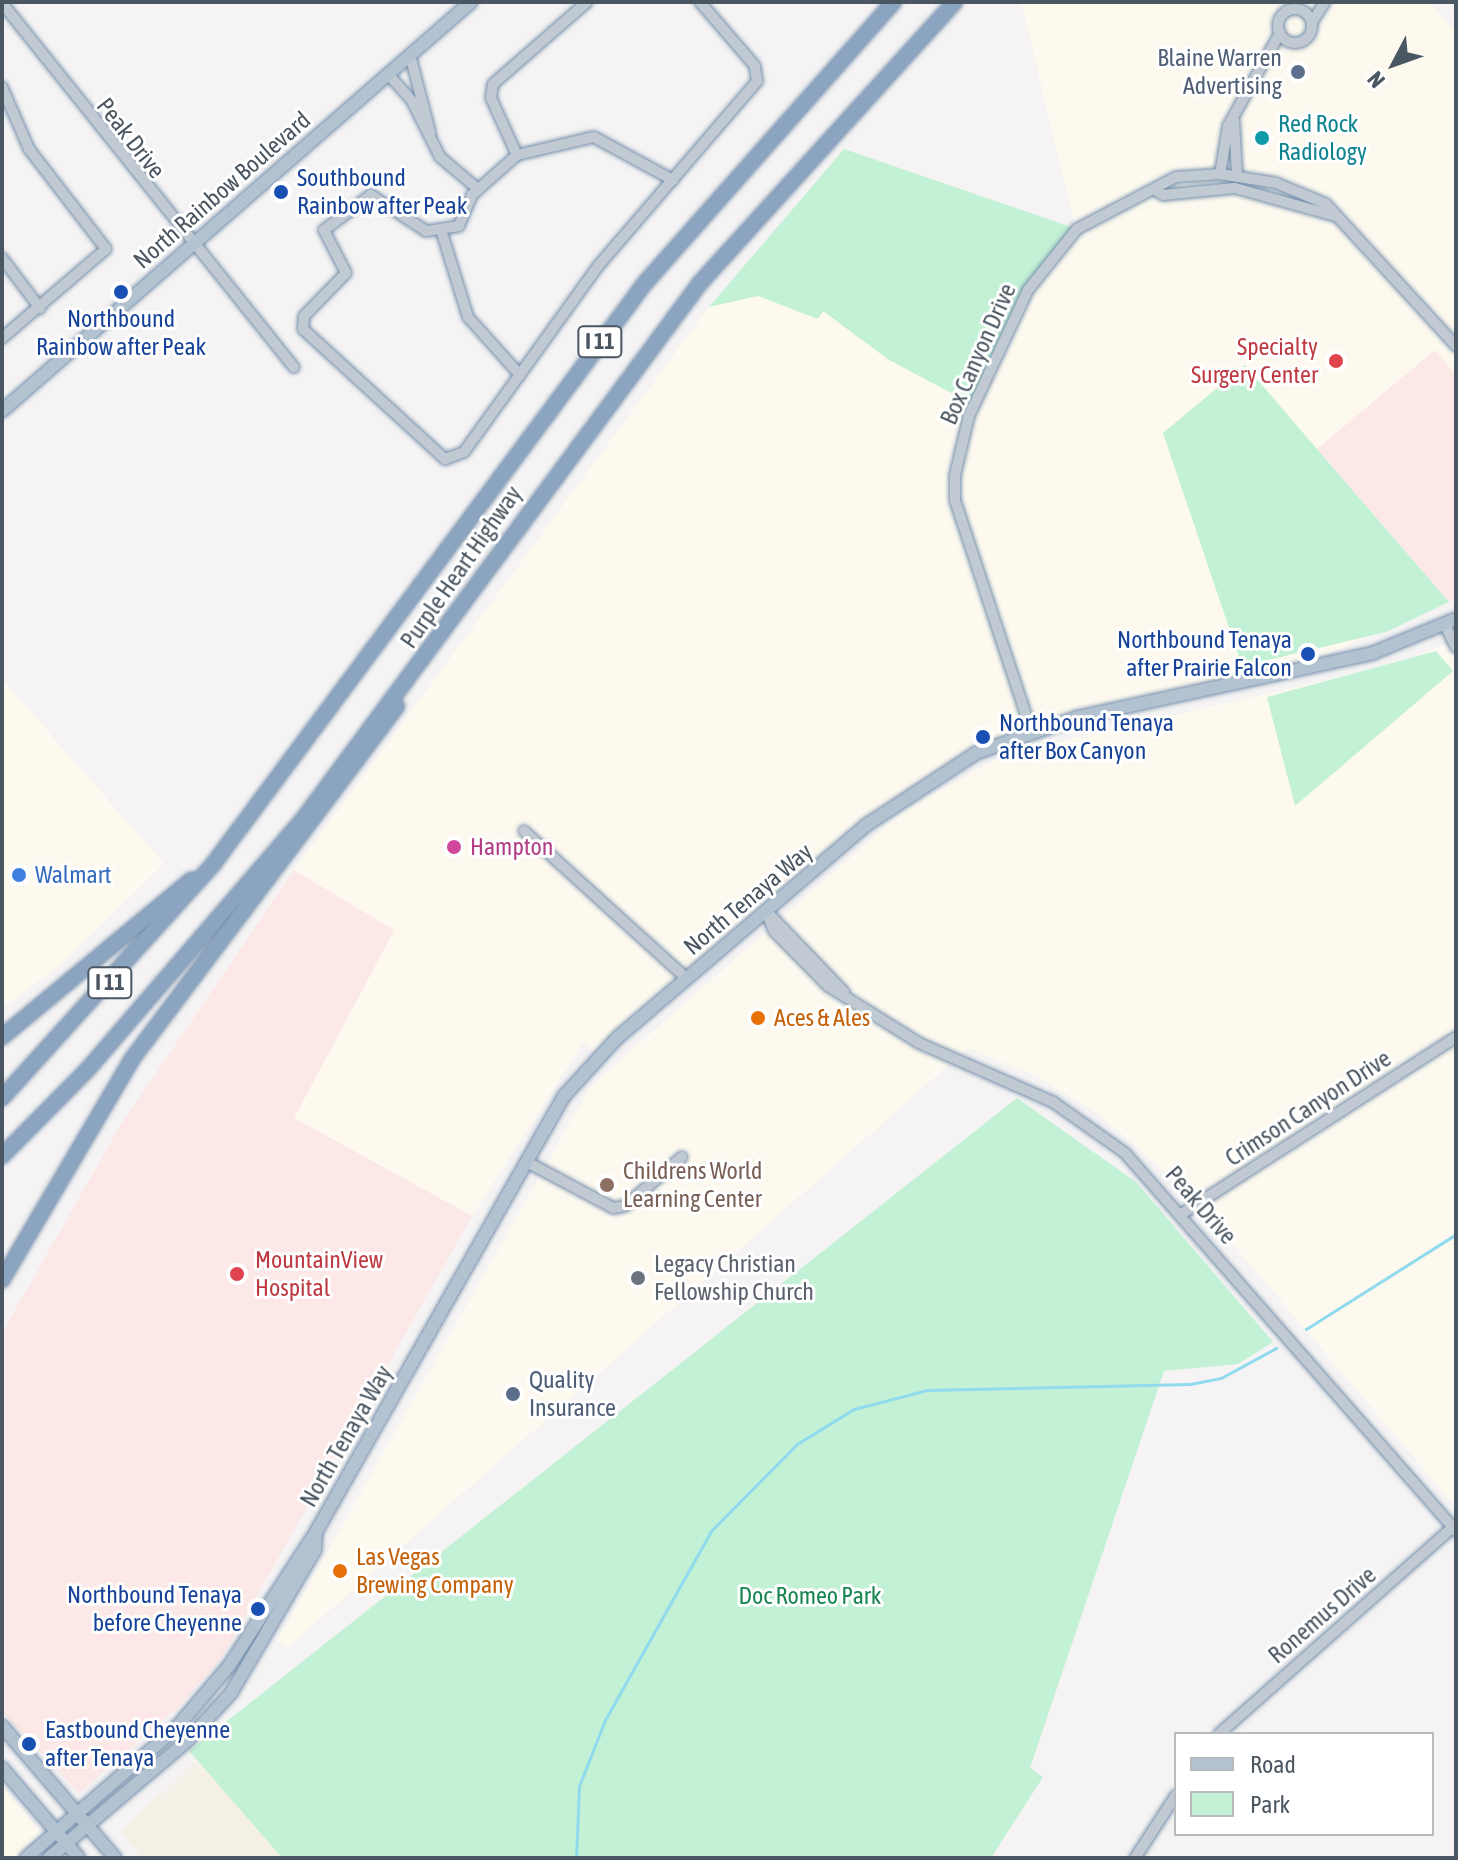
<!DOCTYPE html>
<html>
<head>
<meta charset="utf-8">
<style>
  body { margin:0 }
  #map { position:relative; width:1458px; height:1860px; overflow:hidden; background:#f5f3f3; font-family:"Asap Condensed",sans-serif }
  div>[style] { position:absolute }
  .commercial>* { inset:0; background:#fdf9ef }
  .medical>* { inset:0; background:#fce8e6 }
  .green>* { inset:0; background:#c3f1d5 }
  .sand>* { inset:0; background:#f5f0e5 }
  .stream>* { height:3px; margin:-1.5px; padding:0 1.5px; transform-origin:1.5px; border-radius:1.5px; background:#90daee }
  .roads { filter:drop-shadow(0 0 2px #7690ad) drop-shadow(0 0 2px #7690ad) }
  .minor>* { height:10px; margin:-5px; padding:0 5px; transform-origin:5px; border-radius:5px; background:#c1cad2 }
  .minor>.ring { margin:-5px; padding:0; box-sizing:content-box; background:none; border:10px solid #c1cad2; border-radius:50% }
  .major>* { height:12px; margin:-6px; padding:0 6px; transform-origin:6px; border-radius:6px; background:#b3c2d1 }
  .highway>* { height:14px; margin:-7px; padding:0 7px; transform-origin:7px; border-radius:7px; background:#8ba5c1 }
  .dots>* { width:22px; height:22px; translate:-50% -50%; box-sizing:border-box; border:4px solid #fff; border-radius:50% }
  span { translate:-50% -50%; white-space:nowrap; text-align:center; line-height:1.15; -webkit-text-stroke:6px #fff; paint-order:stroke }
  .shield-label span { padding:2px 6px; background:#fff; border:2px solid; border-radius:6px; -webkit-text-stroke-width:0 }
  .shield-label { font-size:22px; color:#4a5661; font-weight:700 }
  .service-label { font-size:24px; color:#4e5e75 }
  .right { translate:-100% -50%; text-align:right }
  .left { translate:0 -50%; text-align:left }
  .culture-label { font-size:24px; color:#0d838f }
  .street-label { font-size:24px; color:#4a5661 }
  .transit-label { font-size:24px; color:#164399 }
  .health-label { font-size:24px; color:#be3a42 }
  .hotel-label { font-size:24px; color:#b23c85 }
  .shop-label { font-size:24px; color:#366cbe }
  .food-label { font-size:24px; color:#c56008 }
  .education-label { font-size:24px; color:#785e54 }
  .worship-label { font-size:24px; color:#5b616d }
  .park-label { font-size:24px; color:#17864f }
  .frame { position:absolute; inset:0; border:4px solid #4a5661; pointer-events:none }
  .legend { position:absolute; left:1174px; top:1732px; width:260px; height:104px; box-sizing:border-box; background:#fff; border:2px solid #b7bbc0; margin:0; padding:10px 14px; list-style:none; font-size:24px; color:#4a5661 }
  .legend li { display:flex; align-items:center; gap:16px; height:40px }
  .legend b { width:40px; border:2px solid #b7bbc0 }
  .north { position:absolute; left:1354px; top:24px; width:80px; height:80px; -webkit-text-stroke:6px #fff; paint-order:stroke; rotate:229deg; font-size:22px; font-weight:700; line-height:32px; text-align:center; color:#4a5661 }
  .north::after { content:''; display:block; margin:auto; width:28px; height:36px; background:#4a5661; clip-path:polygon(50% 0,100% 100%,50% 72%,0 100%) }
</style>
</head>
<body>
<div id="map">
  <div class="commercial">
    <div style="clip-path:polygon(1021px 2px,1430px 2px,1456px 32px,1456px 599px,1280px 675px,1002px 742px,908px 793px,599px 1054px,583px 1043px,472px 1216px,294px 1118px,394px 931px,294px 870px,709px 307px,758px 296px,818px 319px,823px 311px,889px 360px,974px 405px,1028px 290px,1076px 229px)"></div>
    <div style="clip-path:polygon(1456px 640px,1456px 1507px,1193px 1197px,1101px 1116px,1040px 1078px,968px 1048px,287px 1648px,277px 1641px,590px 1087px,903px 811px,1006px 754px,1400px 663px)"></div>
    <div style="clip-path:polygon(2px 679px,164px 864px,58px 967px,2px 1008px)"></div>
    <div style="clip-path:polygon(2px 1786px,41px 1833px,13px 1858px,2px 1858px)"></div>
  </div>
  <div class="medical">
    <div style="clip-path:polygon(1435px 350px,1456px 375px,1456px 598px,1449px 602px,1317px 449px)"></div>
    <div style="clip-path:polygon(294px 870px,394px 930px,294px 1118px,472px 1216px,222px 1657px,178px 1707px,79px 1793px,2px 1712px,2px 1333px,119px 1128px)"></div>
  </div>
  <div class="green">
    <div style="clip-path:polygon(844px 149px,1077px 229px,1046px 261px,974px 405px,889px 360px,823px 311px,818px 319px,758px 296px,709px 307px)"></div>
    <div style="clip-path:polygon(1245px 365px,1317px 449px,1449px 602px,1386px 632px,1242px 666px,1163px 433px)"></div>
    <div style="clip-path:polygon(1436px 651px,1453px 671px,1295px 806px,1267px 697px)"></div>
    <div style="clip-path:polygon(1017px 1098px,1136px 1182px,1273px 1342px,1238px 1364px,1164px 1371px,1030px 1768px,1043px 1777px,991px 1858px,282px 1858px,189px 1751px)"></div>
  </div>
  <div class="sand">
    <div style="clip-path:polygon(197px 1760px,282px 1858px,142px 1858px,121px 1832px)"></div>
  </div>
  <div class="stream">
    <div style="left:1306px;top:1329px;width:178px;rotate:-32.3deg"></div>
    <div style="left:576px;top:1858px;width:72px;rotate:-87.6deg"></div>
    <div style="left:579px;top:1786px;width:71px;rotate:-68.5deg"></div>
    <div style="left:605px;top:1720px;width:217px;rotate:-60.7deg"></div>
    <div style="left:711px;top:1531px;width:122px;rotate:-45.3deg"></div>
    <div style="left:797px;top:1444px;width:67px;rotate:-31.6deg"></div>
    <div style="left:854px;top:1409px;width:75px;rotate:-14.6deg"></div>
    <div style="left:927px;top:1390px;width:263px;rotate:-1.3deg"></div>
    <div style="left:1190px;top:1384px;width:32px;rotate:-11deg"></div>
    <div style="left:1221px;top:1378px;width:63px;rotate:-28.6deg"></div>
  </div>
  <div class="roads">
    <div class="minor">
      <div style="left:587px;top:2px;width:125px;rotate:138.9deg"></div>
      <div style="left:493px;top:84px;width:14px;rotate:98deg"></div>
      <div style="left:491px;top:98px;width:63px;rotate:65.5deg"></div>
      <div style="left:517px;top:155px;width:60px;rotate:138.4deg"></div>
      <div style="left:472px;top:195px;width:34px;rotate:113deg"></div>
      <div style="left:459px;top:226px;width:33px;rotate:171deg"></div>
      <div style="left:426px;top:231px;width:66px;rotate:-146.8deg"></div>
      <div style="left:371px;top:195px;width:59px;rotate:143.3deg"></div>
      <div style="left:324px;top:230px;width:48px;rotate:62.9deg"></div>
      <div style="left:346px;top:273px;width:60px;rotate:134.3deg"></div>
      <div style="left:304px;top:316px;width:13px;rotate:94deg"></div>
      <div style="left:303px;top:329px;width:193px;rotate:42.5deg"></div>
      <div style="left:445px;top:459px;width:20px;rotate:-20deg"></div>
      <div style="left:464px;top:452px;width:231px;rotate:-54.2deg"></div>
      <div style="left:599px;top:265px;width:243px;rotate:-49.3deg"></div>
      <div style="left:757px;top:81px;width:15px;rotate:-98deg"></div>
      <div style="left:755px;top:66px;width:84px;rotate:-130.7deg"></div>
      <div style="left:2px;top:3px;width:467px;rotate:51.3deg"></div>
      <div class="ring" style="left:1278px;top:9px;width:24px;height:24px"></div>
      <div style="left:1312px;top:22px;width:24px;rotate:-57deg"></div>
      <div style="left:410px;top:55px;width:80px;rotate:75.4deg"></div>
      <div style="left:388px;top:74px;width:36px;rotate:48deg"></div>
      <div style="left:412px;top:101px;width:63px;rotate:63.4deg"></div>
      <div style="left:440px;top:157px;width:50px;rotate:40.1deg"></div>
      <div style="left:2px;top:87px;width:68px;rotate:66.5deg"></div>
      <div style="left:29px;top:149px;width:126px;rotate:52.4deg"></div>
      <div style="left:106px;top:249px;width:137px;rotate:139.4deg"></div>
      <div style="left:1234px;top:120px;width:55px;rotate:86.9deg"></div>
      <div style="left:517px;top:155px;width:79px;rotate:-13.2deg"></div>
      <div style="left:594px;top:137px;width:90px;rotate:28.6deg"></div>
      <div style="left:1220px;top:174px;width:49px;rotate:-80.5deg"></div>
      <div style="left:1228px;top:126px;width:107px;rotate:-60.8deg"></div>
      <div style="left:1154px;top:189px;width:11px;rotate:34deg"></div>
      <div style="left:1163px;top:195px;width:72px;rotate:-5.6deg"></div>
      <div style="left:1235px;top:188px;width:104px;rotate:15.6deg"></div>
      <div style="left:442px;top:233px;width:88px;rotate:72.8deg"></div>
      <div style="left:468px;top:317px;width:78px;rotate:48.1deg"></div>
      <div style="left:2px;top:258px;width:63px;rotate:52.8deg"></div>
      <div style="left:1445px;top:625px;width:25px;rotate:64deg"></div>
      <div style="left:1031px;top:730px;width:242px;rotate:-108.3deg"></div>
      <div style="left:955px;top:500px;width:25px;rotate:-90deg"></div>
      <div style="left:955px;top:475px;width:61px;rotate:-76.7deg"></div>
      <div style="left:969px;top:416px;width:139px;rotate:-64.9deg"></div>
      <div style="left:1028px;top:290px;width:78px;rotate:-51.2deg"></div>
      <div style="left:1077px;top:229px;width:112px;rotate:-27.7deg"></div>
      <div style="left:1176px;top:177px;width:44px;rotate:-3.9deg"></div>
      <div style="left:1220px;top:174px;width:57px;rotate:9.1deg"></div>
      <div style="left:1276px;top:183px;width:54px;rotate:22.8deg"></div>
      <div style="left:1326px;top:204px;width:193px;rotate:47.5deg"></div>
      <div style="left:524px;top:831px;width:219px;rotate:42.2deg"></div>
      <div style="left:767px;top:913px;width:19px;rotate:69deg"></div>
      <div style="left:774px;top:931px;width:77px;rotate:45.5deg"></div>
      <div style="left:828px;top:986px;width:107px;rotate:32.1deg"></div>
      <div style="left:919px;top:1043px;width:146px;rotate:23.8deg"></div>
      <div style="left:1053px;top:1102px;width:88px;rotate:35.3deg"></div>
      <div style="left:1125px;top:1153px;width:502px;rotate:48.79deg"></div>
      <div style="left:770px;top:915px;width:107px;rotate:46.1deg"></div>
      <div style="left:527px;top:1162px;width:98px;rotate:28.1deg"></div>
      <div style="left:613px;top:1208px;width:12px;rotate:-9deg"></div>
      <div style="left:625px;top:1206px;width:75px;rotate:-40.7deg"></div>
      <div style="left:1183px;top:1213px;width:325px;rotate:-32.8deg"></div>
      <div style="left:1219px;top:1734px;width:312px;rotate:-41.5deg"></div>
      <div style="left:1135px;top:1858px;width:75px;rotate:-56.9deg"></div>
    </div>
    <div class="major">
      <div style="left:2px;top:411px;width:622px;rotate:-41.09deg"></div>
      <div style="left:2px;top:1726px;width:174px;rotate:49.4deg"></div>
      <div style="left:2px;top:1768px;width:118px;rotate:49.5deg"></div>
      <div style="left:26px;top:1858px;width:200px;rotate:-40.9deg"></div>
      <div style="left:177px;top:1727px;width:80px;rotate:-49.6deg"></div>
      <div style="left:229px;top:1666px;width:160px;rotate:-57deg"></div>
      <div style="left:316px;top:1532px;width:502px;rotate:-60.37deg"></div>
      <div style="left:564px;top:1096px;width:79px;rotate:-47.6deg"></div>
      <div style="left:617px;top:1038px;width:330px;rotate:-40.5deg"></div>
      <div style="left:868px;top:824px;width:129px;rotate:-33.3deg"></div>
      <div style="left:976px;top:753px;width:108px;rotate:-19.4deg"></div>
      <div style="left:1078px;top:717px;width:302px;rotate:-12.2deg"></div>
      <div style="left:1373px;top:653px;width:90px;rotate:-22.3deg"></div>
      <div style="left:49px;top:1858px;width:182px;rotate:-40.3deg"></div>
      <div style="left:188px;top:1740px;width:64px;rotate:-47.5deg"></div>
      <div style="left:231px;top:1693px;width:166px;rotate:-59.6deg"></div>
      <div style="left:315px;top:1550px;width:18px;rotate:-87deg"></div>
    </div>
    <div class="highway">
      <div style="left:2px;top:1037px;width:246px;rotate:-39.7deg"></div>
      <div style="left:2px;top:1098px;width:316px;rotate:-47.9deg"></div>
      <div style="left:214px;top:863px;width:723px;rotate:-53.38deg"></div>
      <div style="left:645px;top:283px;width:375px;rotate:-48.5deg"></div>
      <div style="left:2px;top:1156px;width:124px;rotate:-45.3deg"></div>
      <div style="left:89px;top:1068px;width:330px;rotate:-49.3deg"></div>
      <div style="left:304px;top:818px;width:666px;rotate:-53.49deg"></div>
      <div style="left:700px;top:283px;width:379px;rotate:-47.8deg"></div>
      <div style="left:2px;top:1280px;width:256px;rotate:-59.5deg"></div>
      <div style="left:132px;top:1059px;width:441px;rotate:-53.1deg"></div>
    </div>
  </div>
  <div class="dots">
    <div style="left:1298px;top:72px;background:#5c6f8a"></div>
    <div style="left:1262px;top:138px;background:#0f9aa8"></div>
    <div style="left:281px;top:192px;background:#1a4fb4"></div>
    <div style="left:121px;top:292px;background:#1a4fb4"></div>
    <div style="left:1336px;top:361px;background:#e0444e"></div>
    <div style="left:1308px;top:654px;background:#1a4fb4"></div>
    <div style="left:983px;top:737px;background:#1a4fb4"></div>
    <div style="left:454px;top:847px;background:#d1479c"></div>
    <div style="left:19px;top:875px;background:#3f7fe0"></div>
    <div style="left:758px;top:1018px;background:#e8710a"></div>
    <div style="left:607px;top:1185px;background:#8d6e63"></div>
    <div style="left:237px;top:1274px;background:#e0444e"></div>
    <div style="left:638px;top:1278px;background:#6b7280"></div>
    <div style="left:513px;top:1394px;background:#5c6f8a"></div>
    <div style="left:340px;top:1571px;background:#e8710a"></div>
    <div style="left:258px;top:1609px;background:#1a4fb4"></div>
    <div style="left:29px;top:1744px;background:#1a4fb4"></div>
  </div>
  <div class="shield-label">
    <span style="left:600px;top:342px">I 11</span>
    <span style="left:110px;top:983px">I 11</span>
  </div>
  <div class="service-label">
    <span class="right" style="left:1282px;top:72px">Blaine Warren<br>Advertising</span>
    <span class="left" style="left:529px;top:1394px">Quality<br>Insurance</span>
  </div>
  <div class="culture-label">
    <span class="left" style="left:1278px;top:138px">Red Rock<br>Radiology</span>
  </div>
  <div class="street-label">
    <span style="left:131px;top:138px;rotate:52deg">Peak Drive</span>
    <span style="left:222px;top:190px;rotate:-41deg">North Rainbow Boulevard</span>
    <span style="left:978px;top:354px;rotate:-66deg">Box Canyon Drive</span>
    <span style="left:461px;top:567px;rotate:-55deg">Purple Heart Highway</span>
    <span style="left:748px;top:899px;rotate:-40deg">North Tenaya Way</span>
    <span style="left:1308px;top:1108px;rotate:-33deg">Crimson Canyon Drive</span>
    <span style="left:1201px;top:1205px;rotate:49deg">Peak Drive</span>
    <span style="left:346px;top:1436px;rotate:-60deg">North Tenaya Way</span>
    <span style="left:1322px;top:1615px;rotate:-41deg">Ronemus Drive</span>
  </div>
  <div class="transit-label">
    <span class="left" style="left:297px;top:192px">Southbound<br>Rainbow after Peak</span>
    <span style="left:121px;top:333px">Northbound<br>Rainbow after Peak</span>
    <span class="right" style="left:1292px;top:654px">Northbound Tenaya<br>after Prairie Falcon</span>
    <span class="left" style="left:999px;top:737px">Northbound Tenaya<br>after Box Canyon</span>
    <span class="right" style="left:242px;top:1609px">Northbound Tenaya<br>before Cheyenne</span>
    <span class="left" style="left:45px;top:1744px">Eastbound Cheyenne<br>after Tenaya</span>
  </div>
  <div class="health-label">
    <span class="right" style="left:1318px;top:361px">Specialty<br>Surgery Center</span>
    <span class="left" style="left:255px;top:1274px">MountainView<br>Hospital</span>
  </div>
  <div class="hotel-label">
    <span class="left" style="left:470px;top:847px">Hampton</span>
  </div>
  <div class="shop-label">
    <span class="left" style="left:35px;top:875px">Walmart</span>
  </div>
  <div class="food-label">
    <span class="left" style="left:774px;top:1018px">Aces &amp; Ales</span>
    <span class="left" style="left:356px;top:1571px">Las Vegas<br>Brewing Company</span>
  </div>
  <div class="education-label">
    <span class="left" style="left:623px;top:1185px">Childrens World<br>Learning Center</span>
  </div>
  <div class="worship-label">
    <span class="left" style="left:654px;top:1278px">Legacy Christian<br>Fellowship Church</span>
  </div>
  <div class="park-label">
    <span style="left:810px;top:1596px">Doc Romeo Park</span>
  </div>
  <div class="frame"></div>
  <ul class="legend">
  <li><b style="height:10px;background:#b3c2d1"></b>Road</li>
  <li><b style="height:22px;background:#c3f1d5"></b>Park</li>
  </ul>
  <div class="north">N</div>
</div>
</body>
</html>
